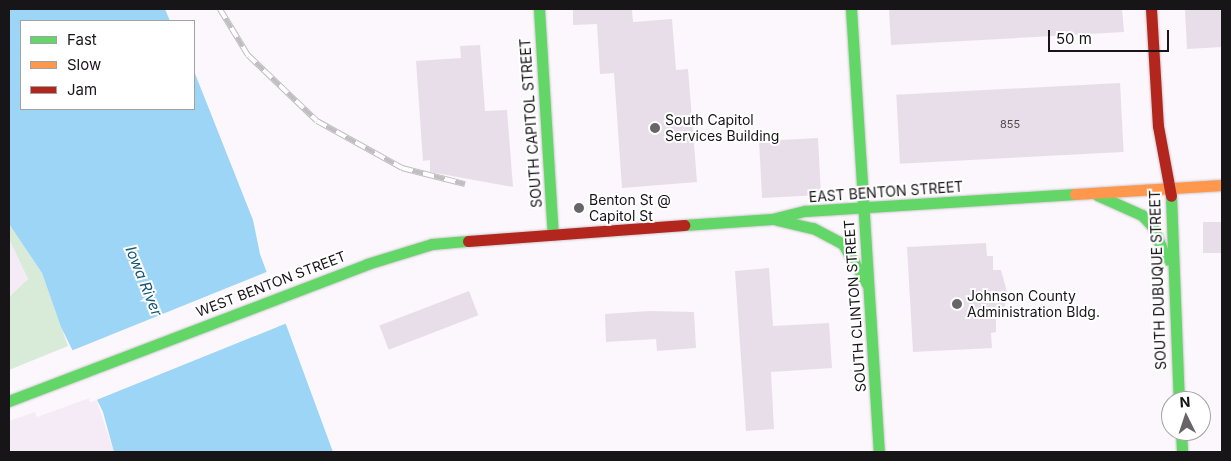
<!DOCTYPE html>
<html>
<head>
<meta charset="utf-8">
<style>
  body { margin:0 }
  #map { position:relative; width:1231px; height:461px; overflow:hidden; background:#fcf7fc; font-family:Inter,sans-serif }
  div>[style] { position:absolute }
  .commercial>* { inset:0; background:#f4ebf6 }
  .green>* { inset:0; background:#d8ebd9 }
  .water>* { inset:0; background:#9cd5f6 }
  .pier>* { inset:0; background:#fcf7fc; transform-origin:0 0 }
  .building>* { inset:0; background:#e8dee9; transform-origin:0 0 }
  .roads { filter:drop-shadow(0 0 1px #ccc8cc) drop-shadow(0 0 1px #ccc8cc) }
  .fast>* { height:11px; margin:-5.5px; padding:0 5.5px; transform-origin:5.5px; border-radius:5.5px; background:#63d668 }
  .slow>* { height:11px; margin:-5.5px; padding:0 5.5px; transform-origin:5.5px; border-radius:5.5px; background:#ff974d }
  .jam>* { height:11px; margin:-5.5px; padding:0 5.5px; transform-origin:5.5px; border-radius:5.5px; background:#b3261e }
  .rail>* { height:5.5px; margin-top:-2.75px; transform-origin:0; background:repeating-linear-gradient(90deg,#fff 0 11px,#c0bec0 0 22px); box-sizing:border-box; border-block:1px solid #c0bec0 }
  .dots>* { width:14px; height:14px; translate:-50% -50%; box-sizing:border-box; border:2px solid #fff; border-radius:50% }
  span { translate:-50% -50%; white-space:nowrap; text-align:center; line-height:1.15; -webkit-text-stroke:4px #fff; paint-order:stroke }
  .number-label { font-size:11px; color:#4e494e }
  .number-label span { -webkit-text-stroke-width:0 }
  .poi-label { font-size:14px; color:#181518 }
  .left { translate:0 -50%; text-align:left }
  .street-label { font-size:14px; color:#181518 }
  .water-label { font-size:15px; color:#135573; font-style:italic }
  .frame { position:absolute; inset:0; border:10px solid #181518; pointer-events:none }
  .legend { position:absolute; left:20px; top:20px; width:175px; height:90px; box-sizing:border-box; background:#fff; border:1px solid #a3a1a3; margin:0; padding:6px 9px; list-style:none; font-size:15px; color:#181518 }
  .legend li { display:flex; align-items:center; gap:10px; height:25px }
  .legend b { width:25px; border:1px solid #a3a1a3 }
  .north { position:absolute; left:1161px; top:391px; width:50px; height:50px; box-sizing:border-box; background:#fff; border:1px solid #a3a1a3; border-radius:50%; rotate:356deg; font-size:14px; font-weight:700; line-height:20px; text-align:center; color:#181518 }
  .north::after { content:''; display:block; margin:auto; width:18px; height:22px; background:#686468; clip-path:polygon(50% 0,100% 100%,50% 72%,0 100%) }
  .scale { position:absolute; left:1048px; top:30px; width:121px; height:22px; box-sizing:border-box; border:2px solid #181518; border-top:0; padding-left:6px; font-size:15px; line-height:18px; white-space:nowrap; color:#181518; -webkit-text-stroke:4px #fff; paint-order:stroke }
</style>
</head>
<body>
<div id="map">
  <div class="commercial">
    <div style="clip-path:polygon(9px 239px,28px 279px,9px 297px)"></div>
    <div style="clip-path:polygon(95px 396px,114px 452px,9px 452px,9px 421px,35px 412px,37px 417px)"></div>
  </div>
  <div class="green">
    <div style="clip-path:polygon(9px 224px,42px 273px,68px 346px,9px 370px,9px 297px,28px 279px,9px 239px)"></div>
  </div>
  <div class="water">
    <div style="clip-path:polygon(9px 9px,165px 9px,170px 21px,21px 21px,21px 109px,194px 109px,194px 71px,253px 220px,260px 254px,333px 452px,114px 452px,103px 412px,61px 327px,42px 273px,9px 224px)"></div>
  </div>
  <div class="pier">
    <div style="left:269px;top:271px;width:55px;height:215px;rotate:68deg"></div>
  </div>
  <div class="building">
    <div style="clip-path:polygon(573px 9px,632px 9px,633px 22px,672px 19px,676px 70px,688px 69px,697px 182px,622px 188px,614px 73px,600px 74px,597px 24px,573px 25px)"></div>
    <div style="clip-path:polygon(889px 9px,1122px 9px,1124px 32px,891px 45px)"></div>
    <div style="clip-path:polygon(1201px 9px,1222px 9px,1222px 47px,1187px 49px,1185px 10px)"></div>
    <div style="clip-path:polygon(480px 45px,485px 111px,507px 110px,513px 187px,430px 172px,430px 160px,423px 161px,416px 61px,461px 58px,460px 46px)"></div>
    <div style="left:1120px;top:83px;width:69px;height:224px;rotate:87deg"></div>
    <div style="left:818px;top:138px;width:57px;height:59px;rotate:87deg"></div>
    <div style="left:1222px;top:222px;width:31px;height:19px;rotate:90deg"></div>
    <div style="clip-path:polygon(986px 243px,987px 256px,993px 256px,993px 270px,1001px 270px,1007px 292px,1003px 316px,996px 316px,996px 332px,991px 333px,992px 348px,913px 352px,907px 247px)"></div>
    <div style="clip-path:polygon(769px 268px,773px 326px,829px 323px,832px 368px,771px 372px,774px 429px,746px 431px,735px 271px)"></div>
    <div style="left:469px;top:291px;width:26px;height:96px;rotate:69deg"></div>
    <div style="clip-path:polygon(649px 311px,694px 312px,696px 348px,657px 351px,656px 339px,606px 342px,605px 314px)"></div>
  </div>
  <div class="roads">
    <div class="fast">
      <div style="left:539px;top:9px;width:226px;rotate:86.5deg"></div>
      <div style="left:851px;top:9px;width:444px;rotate:86.4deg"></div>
      <div style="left:1097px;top:195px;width:49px;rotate:24deg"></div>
      <div style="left:1142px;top:215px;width:16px;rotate:47deg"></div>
      <div style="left:1153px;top:227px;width:35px;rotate:68deg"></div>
      <div style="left:1171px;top:196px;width:205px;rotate:87.8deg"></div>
      <div style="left:777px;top:220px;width:37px;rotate:13deg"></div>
      <div style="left:813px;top:228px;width:34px;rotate:28deg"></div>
      <div style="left:843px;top:244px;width:47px;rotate:59deg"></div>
      <div style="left:684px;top:225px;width:88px;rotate:-3.9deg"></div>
      <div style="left:772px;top:219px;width:34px;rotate:-14deg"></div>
      <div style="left:805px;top:211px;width:271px;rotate:-3.6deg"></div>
      <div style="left:9px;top:401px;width:383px;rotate:-20.9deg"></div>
      <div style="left:367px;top:264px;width:68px;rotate:-17.1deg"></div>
      <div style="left:432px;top:244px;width:36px;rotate:-5deg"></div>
      <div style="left:1181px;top:431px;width:21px;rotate:87deg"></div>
    </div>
    <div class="slow">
      <div style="left:1075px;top:194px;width:147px;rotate:-3.5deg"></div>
    </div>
    <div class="jam">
      <div style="left:1151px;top:9px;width:117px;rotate:86.6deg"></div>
      <div style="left:1158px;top:126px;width:71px;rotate:79.5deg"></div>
      <div style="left:468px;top:241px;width:217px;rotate:-4.2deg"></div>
    </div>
  </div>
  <div class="rail">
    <div style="left:220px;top:9px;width:54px;rotate:58.7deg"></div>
    <div style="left:248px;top:55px;width:95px;rotate:43.7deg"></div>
    <div style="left:317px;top:121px;width:97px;rotate:28.9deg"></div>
    <div style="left:402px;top:168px;width:65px;rotate:14.3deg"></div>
  </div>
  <div class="dots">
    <div style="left:655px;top:128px;background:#686468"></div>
    <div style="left:579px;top:208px;background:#686468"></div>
    <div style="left:957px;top:304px;background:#686468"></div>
  </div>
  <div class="number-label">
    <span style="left:1010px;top:124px">855</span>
  </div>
  <div class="poi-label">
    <span class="left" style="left:665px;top:128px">South Capitol<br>Services Building</span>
    <span class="left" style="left:589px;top:208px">Benton St @<br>Capitol St</span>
    <span class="left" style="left:967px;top:304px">Johnson County<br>Administration Bldg.</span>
  </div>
  <div class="street-label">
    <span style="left:531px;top:123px;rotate:-94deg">SOUTH CAPITOL STREET</span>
    <span style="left:886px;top:192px;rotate:-4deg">EAST BENTON STREET</span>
    <span style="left:1158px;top:280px;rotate:-92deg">SOUTH DUBUQUE STREET</span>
    <span style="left:271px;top:284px;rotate:-21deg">WEST BENTON STREET</span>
    <span style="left:855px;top:306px;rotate:-94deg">SOUTH CLINTON STREET</span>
  </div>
  <div class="water-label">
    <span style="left:144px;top:281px;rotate:68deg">Iowa River</span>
  </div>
  <div class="frame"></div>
  <ul class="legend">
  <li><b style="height:6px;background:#63d668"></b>Fast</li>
  <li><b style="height:6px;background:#ff974d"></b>Slow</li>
  <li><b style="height:6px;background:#b3261e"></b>Jam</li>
  </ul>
  <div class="north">N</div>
  <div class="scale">50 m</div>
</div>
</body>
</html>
